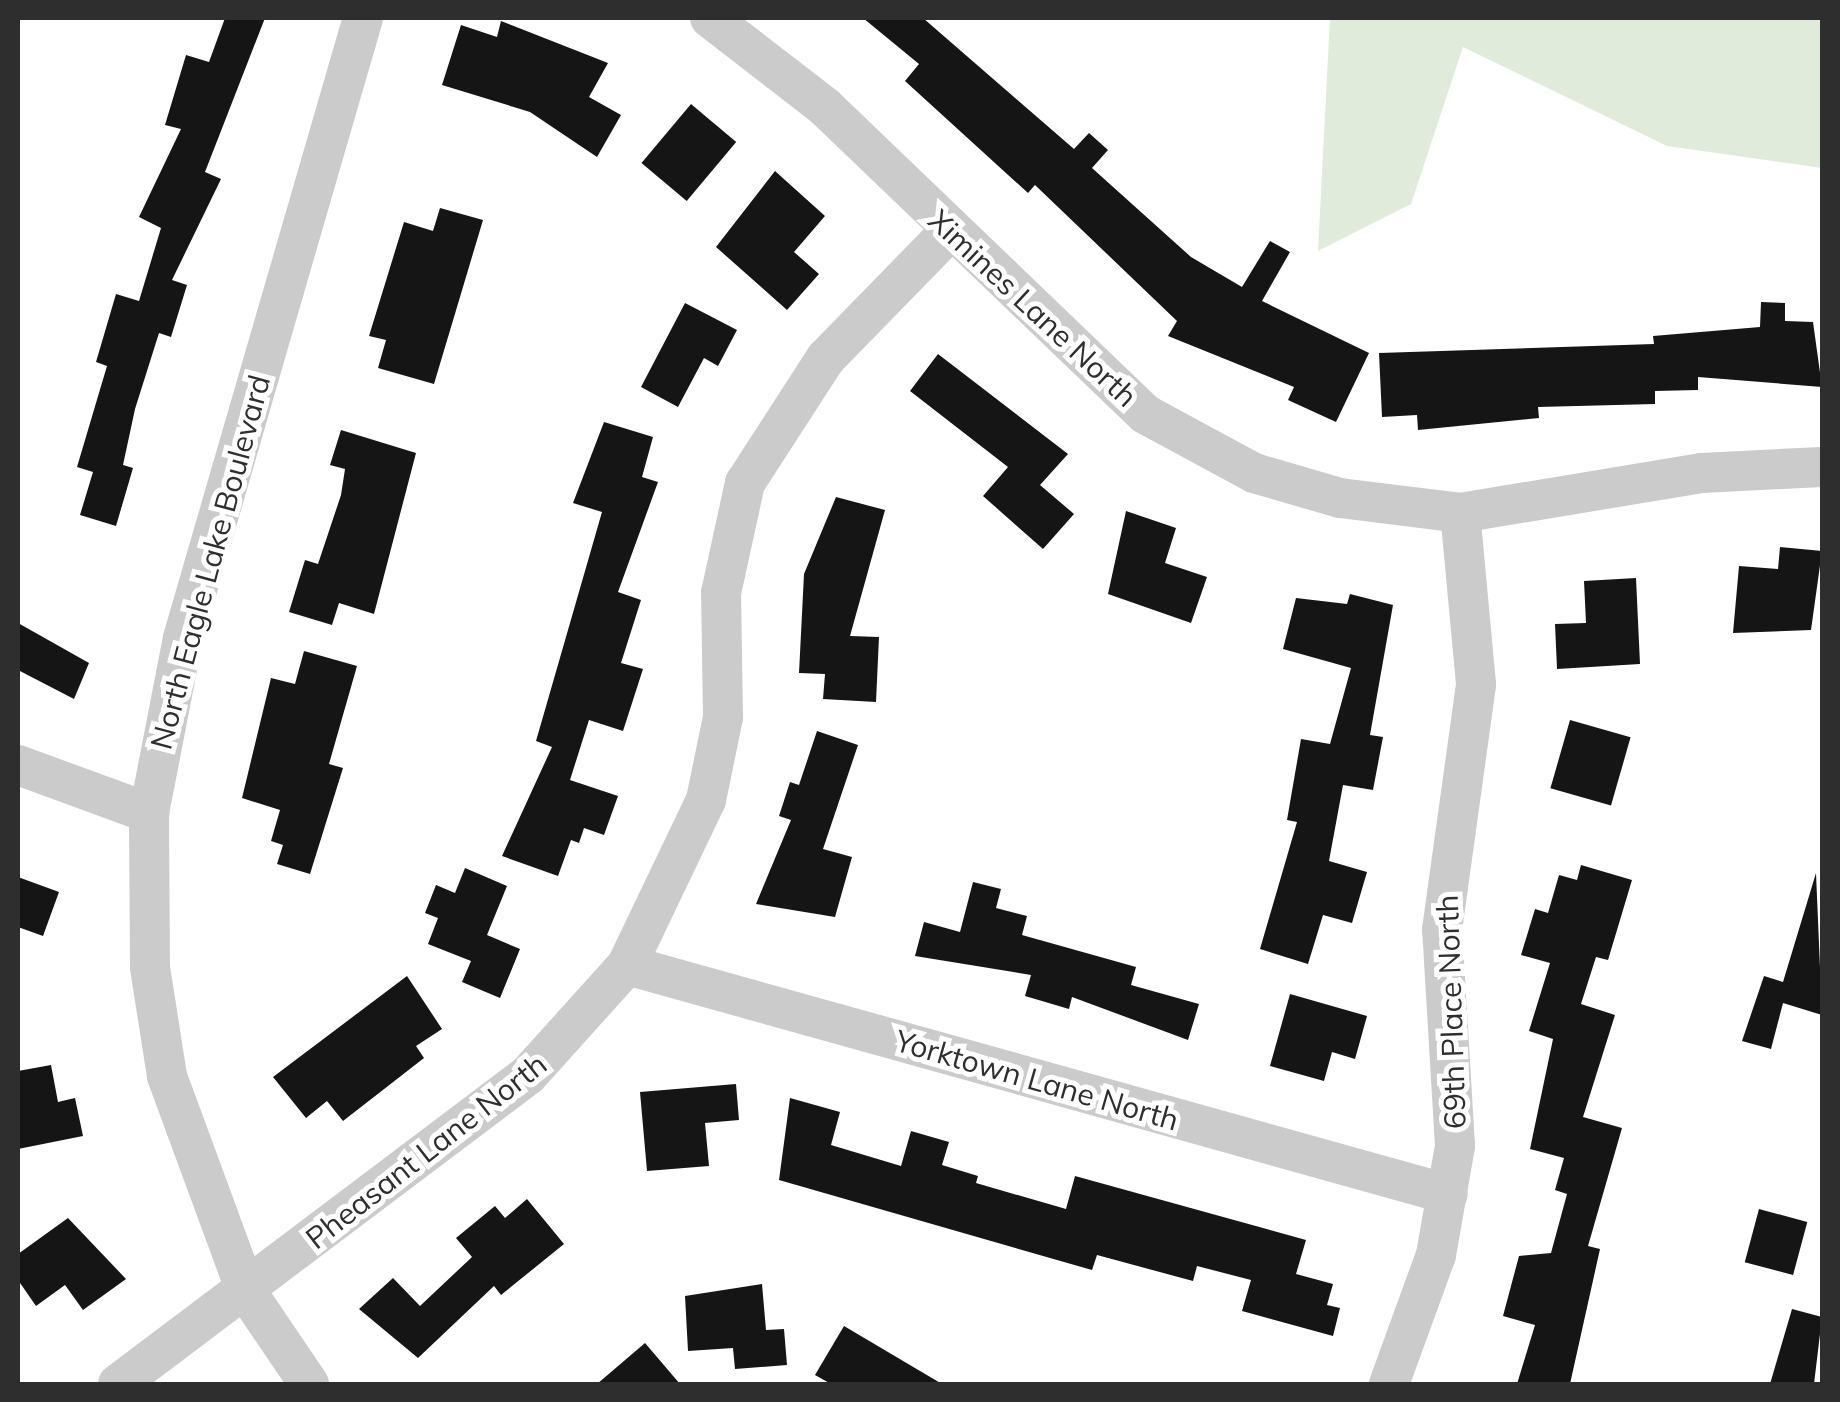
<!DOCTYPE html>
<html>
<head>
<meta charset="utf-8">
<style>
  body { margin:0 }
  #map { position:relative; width:1840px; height:1402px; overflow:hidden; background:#fff; font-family:Mulish,sans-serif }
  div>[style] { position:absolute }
  .green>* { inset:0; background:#e1ebdb }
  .building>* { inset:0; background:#151515; transform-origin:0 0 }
  .minor>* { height:40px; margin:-20px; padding:0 20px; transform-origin:20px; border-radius:20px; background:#cbcbcb }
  span { translate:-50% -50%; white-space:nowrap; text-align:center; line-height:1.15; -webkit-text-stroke:10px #fff; paint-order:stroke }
  .street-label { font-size:30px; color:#2e2e2e }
  .frame { position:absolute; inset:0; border:20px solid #2e2e2e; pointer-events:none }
</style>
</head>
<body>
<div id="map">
  <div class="green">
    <div style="clip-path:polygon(1330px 18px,1822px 18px,1822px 168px,1667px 146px,1463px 47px,1411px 204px,1318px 251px)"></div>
  </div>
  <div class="building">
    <div style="clip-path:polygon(225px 18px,265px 18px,205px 172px,221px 179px,172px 280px,187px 285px,171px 337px,159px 333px,135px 409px,123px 465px,133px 468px,116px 526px,80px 515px,93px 472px,77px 467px,107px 366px,96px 362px,116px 294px,139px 301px,161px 228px,139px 217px,181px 129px,165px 125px,186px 55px,209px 62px)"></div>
    <div style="clip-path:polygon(863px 18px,923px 18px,1074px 149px,1089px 133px,1108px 150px,1092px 168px,1191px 257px,1242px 287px,1270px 241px,1290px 252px,1262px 301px,1369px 353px,1336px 422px,1288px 400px,1294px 387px,1168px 336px,1177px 321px,1035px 185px,1028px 193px,905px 81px,919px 64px)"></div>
    <div style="clip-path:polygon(501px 21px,608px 63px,589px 97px,621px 115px,597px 157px,530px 112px,442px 85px,461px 25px,497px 37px)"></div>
    <div style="left:691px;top:104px;width:59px;height:77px;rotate:40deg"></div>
    <div style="clip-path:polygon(775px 171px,825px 216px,794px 252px,819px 274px,787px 310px,716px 247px)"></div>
    <div style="clip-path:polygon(440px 208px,483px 220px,434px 384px,378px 368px,386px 340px,369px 336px,404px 222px,433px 231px)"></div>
    <div style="clip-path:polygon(1761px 302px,1785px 303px,1785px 321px,1813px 322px,1822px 387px,1698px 377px,1698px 390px,1655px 391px,1655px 404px,1538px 407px,1539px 418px,1418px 430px,1417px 415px,1382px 417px,1379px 353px,1654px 344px,1653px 336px,1760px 327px)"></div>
    <div style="clip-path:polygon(685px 303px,737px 330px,718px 366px,704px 358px,678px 407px,641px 387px)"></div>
    <div style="clip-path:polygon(938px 354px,1068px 454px,1040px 485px,1074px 514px,1043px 549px,983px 496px,1008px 467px,910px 391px)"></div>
    <div style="clip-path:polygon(604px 422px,653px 437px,642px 477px,658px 482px,618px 592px,641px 600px,621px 663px,643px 669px,623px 731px,589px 720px,570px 780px,618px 796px,604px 835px,584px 828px,579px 843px,571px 840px,558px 876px,502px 856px,552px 747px,536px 741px,602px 512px,573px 503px)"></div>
    <div style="clip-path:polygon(341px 430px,416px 453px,374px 614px,339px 603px,332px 625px,289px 612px,305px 560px,318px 564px,341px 495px,345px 469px,330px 465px)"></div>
    <div style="clip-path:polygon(836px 497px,885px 510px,850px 636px,879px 637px,876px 702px,823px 699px,825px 674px,799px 673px,804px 574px)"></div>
    <div style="clip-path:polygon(1126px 511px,1176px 528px,1165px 563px,1207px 577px,1191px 623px,1108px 594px)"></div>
    <div style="clip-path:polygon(1780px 547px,1822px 551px,1811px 630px,1733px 633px,1739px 566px,1778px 569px)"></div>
    <div style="clip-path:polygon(1636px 578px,1640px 664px,1557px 669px,1555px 624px,1586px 623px,1584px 581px)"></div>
    <div style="clip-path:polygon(1350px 594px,1393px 605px,1370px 735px,1383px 737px,1373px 790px,1343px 785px,1329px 861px,1367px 872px,1352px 923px,1323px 915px,1308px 964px,1260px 949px,1297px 822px,1287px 820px,1301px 739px,1330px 744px,1351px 668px,1283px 649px,1296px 598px,1347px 604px)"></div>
    <div style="clip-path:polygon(18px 623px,89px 663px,74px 699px,18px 670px)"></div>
    <div style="clip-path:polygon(304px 651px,357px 666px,329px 764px,343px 768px,310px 874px,277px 864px,283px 845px,271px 841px,280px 810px,242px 798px,271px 678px,295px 684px)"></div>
    <div style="left:1570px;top:720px;width:63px;height:71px;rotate:16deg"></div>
    <div style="clip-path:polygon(817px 731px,858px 745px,823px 849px,852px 857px,835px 917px,756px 904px,791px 820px,779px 816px,790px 782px,799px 785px)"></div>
    <div style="clip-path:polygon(1581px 865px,1632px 880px,1608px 960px,1596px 957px,1581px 1004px,1615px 1015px,1583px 1117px,1622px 1128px,1588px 1246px,1600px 1249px,1570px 1384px,1517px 1384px,1535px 1325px,1503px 1316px,1519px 1256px,1551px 1253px,1567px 1194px,1555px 1190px,1564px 1158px,1530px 1149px,1553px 1039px,1529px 1031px,1550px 963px,1521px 955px,1535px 909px,1548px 913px,1559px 875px,1577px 880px)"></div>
    <div style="clip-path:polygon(465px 868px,507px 886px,487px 935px,520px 949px,500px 998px,462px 982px,471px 961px,428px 944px,438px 918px,425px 913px,436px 885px,455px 893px)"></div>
    <div style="clip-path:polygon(1816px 873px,1822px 1015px,1783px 1003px,1771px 1049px,1742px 1041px,1764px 976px,1783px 982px)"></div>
    <div style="clip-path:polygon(18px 877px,59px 892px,43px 936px,18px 927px)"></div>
    <div style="clip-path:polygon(973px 882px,1001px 889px,996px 908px,1027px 916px,1022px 935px,1136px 967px,1131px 985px,1199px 1004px,1188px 1040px,1072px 997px,1069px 1009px,1025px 996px,1031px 975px,915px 956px,924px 922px,960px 932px)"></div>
    <div style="clip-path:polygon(407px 976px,442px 1029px,416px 1046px,424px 1058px,343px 1121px,327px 1101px,306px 1118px,273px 1077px)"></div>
    <div style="clip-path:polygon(1290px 994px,1367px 1016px,1355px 1059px,1332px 1052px,1324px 1081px,1270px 1066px)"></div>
    <div style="clip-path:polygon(51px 1065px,58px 1102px,75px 1098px,83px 1136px,18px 1149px,18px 1071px)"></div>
    <div style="clip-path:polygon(736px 1084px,739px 1120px,705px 1123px,709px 1166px,647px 1171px,640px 1092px)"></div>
    <div style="clip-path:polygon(790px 1098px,840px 1112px,831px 1145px,901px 1166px,911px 1131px,949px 1142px,942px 1165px,978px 1176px,976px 1183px,1066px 1209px,1075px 1176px,1306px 1240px,1296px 1274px,1333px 1284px,1327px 1305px,1340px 1308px,1333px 1336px,1242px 1311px,1251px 1280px,1197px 1266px,1193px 1281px,1097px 1255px,1092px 1270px,779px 1180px)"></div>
    <div style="clip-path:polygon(527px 1199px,564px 1244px,501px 1295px,494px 1286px,418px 1358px,359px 1309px,393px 1278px,420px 1306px,472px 1257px,456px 1238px,495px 1206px,505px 1218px)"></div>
    <div style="left:1759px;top:1209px;width:50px;height:55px;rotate:15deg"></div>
    <div style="clip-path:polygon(68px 1218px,126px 1279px,83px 1310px,65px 1285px,36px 1306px,18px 1280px,18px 1254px)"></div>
    <div style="clip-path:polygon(762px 1284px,766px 1330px,784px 1329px,787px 1365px,735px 1369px,733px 1348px,688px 1351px,685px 1296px)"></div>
    <div style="clip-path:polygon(1792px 1309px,1822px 1317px,1814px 1384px,1770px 1384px)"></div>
    <div style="clip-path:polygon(844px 1326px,942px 1384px,831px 1384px,815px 1375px)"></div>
    <div style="clip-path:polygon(645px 1343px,680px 1384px,597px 1384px)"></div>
  </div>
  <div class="minor">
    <div style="left:710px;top:18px;width:145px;rotate:37.7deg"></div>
    <div style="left:825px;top:107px;width:443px;rotate:43.8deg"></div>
    <div style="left:1145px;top:414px;width:124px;rotate:28.4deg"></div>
    <div style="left:1254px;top:473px;width:90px;rotate:16.2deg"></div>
    <div style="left:1340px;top:498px;width:121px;rotate:7.1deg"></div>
    <div style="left:1460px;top:513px;width:245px;rotate:-9.4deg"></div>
    <div style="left:1702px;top:473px;width:120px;rotate:-2.9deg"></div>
    <div style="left:18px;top:765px;width:140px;rotate:20.1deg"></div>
    <div style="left:627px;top:965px;width:852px;rotate:15.59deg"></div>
    <div style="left:118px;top:1384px;width:513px;rotate:-37deg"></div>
    <div style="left:528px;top:1075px;width:148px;rotate:-48deg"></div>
    <div style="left:627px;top:965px;width:183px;rotate:-64.4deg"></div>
    <div style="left:706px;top:800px;width:85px;rotate:-78.4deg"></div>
    <div style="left:723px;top:717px;width:124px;rotate:-90.9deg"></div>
    <div style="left:721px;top:593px;width:113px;rotate:-77.7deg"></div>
    <div style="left:745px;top:483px;width:149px;rotate:-57.1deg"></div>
    <div style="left:826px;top:358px;width:177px;rotate:-45.7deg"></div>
    <div style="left:309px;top:1384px;width:112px;rotate:-124.1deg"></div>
    <div style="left:246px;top:1291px;width:229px;rotate:-110.2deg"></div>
    <div style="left:167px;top:1076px;width:110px;rotate:-98.9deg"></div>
    <div style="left:150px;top:967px;width:154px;rotate:-90.4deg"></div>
    <div style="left:149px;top:813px;width:178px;rotate:-79deg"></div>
    <div style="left:183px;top:638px;width:646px;rotate:-73.81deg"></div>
    <div style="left:1389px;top:1384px;width:137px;rotate:-70deg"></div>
    <div style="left:1436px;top:1255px;width:111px;rotate:-80.1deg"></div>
    <div style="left:1455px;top:1146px;width:216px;rotate:-93.4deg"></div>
    <div style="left:1442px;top:930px;width:248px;rotate:-82.1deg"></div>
    <div style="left:1476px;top:684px;width:172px;rotate:-95.3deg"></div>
  </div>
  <div class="street-label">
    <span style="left:1033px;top:308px;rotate:43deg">Ximines Lane North</span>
    <span style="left:210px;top:562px;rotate:-75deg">North Eagle Lake Boulevard</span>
    <span style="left:1451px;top:1012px;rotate:-92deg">69th Place North</span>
    <span style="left:1037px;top:1080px;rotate:16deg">Yorktown Lane North</span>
    <span style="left:426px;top:1151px;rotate:-38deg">Pheasant Lane North</span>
  </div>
  <div class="frame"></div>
</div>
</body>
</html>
